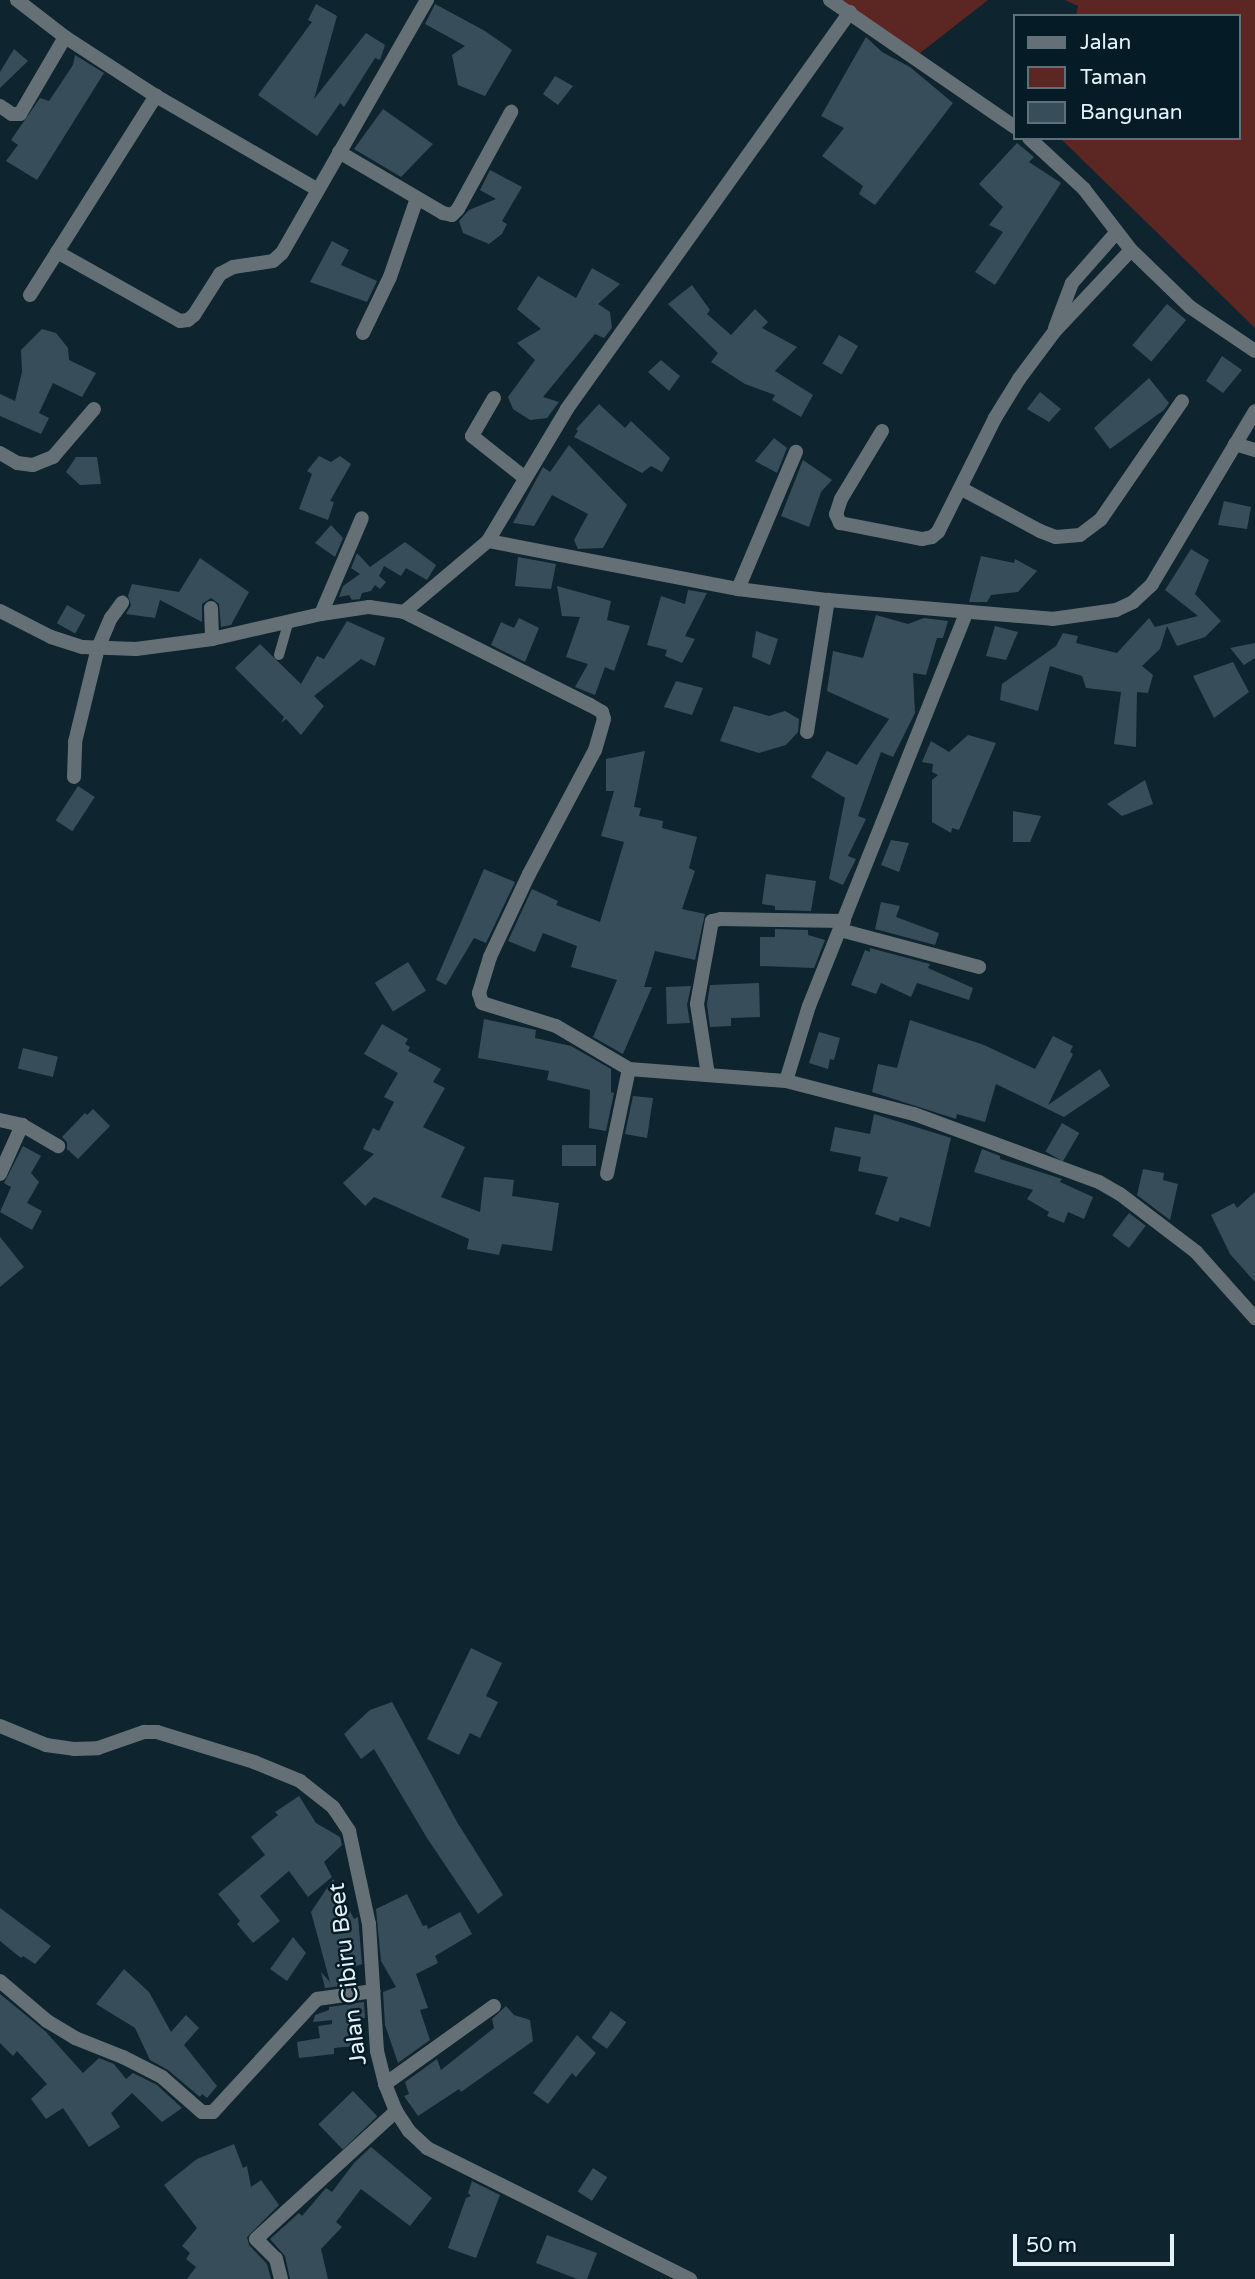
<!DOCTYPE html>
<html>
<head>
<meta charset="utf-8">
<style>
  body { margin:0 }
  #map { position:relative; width:1255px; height:2279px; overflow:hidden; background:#0e242f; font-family:"Varela Round",sans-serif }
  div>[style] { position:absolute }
  .green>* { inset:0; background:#5c2622 }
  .building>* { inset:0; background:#374e5a; transform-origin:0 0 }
  .lane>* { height:10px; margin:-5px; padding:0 5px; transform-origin:5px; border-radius:5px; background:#657076 }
  .street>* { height:14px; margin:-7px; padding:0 7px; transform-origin:7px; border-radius:7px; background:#657076 }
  span { translate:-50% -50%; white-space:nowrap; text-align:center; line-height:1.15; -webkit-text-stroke:5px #051b25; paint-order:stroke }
  .street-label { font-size:23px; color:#e4f1f9 }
  .legend { position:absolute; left:1013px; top:14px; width:228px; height:126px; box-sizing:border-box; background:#051b25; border:2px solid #5e717a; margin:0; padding:9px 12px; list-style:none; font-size:21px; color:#e4f1f9 }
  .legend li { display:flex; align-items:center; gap:14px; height:35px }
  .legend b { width:35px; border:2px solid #5e717a }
  .scale { position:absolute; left:1013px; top:2234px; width:161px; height:32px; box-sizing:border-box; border:4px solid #e4f1f9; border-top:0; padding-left:9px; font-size:21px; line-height:24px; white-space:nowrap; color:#e4f1f9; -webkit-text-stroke:5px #051b25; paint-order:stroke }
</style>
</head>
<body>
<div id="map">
  <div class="green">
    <div style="clip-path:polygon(826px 0,988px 0,915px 57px)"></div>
    <div style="clip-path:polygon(1065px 0,1255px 0,1255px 328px,1060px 138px,1239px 138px,1239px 16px,1076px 16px,1078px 6px)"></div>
  </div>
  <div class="building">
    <div style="clip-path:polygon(316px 4px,337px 16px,314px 99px,366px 33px,385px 45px,380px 60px,375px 58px,344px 107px,340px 103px,317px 136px,258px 95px,312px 22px,308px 20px)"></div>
    <div style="clip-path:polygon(435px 4px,485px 31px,512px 50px,485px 96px,458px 85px,452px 55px,465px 46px,425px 24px)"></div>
    <div style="clip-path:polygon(866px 37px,882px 52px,910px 67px,953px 103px,875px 205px,859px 194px,863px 186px,822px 156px,844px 128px,821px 116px)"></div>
    <div style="clip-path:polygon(14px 49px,28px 61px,0 88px,0 72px)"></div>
    <div style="clip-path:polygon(75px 55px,104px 73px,37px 180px,6px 161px,18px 145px,11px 140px,40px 98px,49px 101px,73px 65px)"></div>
    <div style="clip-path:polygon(555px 76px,573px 86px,558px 105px,543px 94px)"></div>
    <div style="clip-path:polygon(383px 109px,433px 144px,401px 177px,354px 149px)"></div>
    <div style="clip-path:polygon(1017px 143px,1034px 157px,1029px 162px,1061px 183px,995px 285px,975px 272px,1003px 232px,989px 225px,1003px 207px,979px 184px)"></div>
    <div style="clip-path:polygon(490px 170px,522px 187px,502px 221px,507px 224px,502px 234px,489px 244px,463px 233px,459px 221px,469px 210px,496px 199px,480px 190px)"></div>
    <div style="clip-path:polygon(332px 241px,349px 250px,341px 265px,377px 281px,367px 302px,310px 282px)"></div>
    <div style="clip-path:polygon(592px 268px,620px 284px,598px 304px,610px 312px,612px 328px,604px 338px,595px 334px,543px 397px,559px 402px,547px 418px,530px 420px,513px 409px,508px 397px,535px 360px,517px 343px,541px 329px,517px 309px,538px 276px,576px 298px)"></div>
    <div style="clip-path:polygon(692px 285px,710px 310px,707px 314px,731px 335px,755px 309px,768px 322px,762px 328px,797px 347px,775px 371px,813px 395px,801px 417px,772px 400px,775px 395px,745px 384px,711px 362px,718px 353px,668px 304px)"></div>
    <div style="left:1167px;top:304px;width:25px;height:54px;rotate:40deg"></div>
    <div style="clip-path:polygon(42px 329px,56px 333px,68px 348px,69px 360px,96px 373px,82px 397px,53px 383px,39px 413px,49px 418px,41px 434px,0 416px,0 394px,15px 401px,22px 372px,21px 350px)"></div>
    <div style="left:839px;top:335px;width:22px;height:33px;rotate:30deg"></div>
    <div style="clip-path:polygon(1222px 356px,1242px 370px,1223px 393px,1206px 381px)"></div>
    <div style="clip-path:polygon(661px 360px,680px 376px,669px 391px,648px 372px)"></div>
    <div style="clip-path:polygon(1149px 378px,1169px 403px,1164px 410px,1110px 449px,1094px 428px)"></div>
    <div style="clip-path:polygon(1040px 392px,1061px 409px,1049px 422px,1027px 409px)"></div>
    <div style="clip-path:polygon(599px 404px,625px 428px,631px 421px,670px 458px,662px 472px,651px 466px,642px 473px,574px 437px,578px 431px,576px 429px)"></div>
    <div style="clip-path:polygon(774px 438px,787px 448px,777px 473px,755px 461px)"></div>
    <div style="clip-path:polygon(569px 445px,627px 505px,603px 548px,578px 549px,574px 540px,588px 514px,552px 495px,534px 526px,513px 523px,543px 467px,550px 472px)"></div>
    <div style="clip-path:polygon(319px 456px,331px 462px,340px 456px,351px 464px,330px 501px,334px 502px,328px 520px,299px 509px,312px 474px,307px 471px)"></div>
    <div style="clip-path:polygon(76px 457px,97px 457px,101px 484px,80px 485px,66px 472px)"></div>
    <div style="clip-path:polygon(803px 460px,832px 480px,821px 492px,809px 527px,781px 516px)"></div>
    <div style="clip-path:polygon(1224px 501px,1251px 507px,1247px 529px,1218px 525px)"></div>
    <div style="clip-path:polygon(331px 525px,343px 538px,335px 557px,315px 543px)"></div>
    <div style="clip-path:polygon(405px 542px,436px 565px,427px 580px,406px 568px,401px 576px,384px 566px,379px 576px,386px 582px,380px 589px,375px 585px,371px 591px,362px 593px,360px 599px,352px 600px,349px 595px,339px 597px,343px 586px,360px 574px,351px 568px,357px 553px,370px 567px)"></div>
    <div style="clip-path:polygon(1191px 549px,1209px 560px,1195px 594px,1221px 621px,1205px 637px,1177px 646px,1167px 626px,1160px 649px,1142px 666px,1153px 675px,1148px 693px,1137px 692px,1136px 747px,1114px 744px,1121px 692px,1086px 688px,1082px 676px,1050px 666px,1038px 711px,1000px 700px,1002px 684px,1056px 646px,1063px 633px,1078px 636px,1076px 643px,1117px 653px,1149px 618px,1155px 627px,1198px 616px,1165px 590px)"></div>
    <div style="clip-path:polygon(981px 556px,1014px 563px,1015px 559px,1037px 571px,1018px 592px,991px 595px,987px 602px,969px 602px)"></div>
    <div style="clip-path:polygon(518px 557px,556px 564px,551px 589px,515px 586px)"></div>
    <div style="clip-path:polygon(200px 558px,249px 592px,231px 625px,221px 627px,219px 604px,211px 598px,202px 604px,202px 622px,160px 600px,155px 618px,126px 614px,131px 605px,128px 596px,132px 584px,179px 592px)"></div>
    <div style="clip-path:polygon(557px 586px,611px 601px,607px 620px,630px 626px,614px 671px,605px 667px,595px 695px,575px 687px,588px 664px,566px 657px,580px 617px,562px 616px)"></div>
    <div style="clip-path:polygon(688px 590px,707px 593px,685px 636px,695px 639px,682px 663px,665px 656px,667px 650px,647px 645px,661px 596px,685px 604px)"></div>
    <div style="left:67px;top:605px;width:21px;height:21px;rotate:29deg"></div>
    <div style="clip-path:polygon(876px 615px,908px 624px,924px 618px,948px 621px,943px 638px,937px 638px,926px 675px,913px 673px,915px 713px,893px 757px,881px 752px,858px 816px,866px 819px,848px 856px,856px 859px,843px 885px,829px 879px,845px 798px,811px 777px,827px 751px,857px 765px,889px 719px,827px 691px,833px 651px,863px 658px)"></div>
    <div style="clip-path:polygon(519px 618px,539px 628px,525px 662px,491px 645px,501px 622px,514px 628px)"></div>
    <div style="clip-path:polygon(347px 621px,385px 638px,375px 666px,361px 659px,314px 696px,324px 706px,301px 735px,286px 719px,281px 723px,284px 717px,235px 668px,260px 644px,301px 684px,317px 656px,324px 659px)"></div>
    <div style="clip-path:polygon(995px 626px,1018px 632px,1006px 660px,986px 656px)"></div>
    <div style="clip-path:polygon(756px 631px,778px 639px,770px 665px,752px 657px)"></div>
    <div style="clip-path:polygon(1255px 643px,1255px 658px,1244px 665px,1230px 648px)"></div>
    <div style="clip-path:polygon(1233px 662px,1249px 692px,1214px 718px,1193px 676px)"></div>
    <div style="clip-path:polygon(676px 681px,703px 688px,692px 715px,664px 707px)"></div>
    <div style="clip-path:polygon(734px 706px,769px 716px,785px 711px,799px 719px,798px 732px,786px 745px,759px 753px,720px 741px)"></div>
    <div style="clip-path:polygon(968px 735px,996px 743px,959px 830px,952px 828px,951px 833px,932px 822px,932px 780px,938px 775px,932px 772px,933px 764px,922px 762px,931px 741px,949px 752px)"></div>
    <div style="clip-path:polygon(645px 751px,634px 807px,641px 808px,639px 816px,663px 821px,662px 828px,697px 837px,689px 868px,695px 871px,682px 909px,705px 914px,695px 960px,655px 951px,644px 987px,652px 987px,623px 1054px,593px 1037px,617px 980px,571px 967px,577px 946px,543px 933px,535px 952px,508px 941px,532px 889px,558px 901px,556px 905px,600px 922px,624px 842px,601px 836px,614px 791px,606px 791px,606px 759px)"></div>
    <div style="clip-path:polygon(1145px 780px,1153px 804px,1122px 816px,1107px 804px)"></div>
    <div style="left:78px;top:786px;width:20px;height:41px;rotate:33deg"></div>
    <div style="clip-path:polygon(1013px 811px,1041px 816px,1030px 842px,1013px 842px)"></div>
    <div style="clip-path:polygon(891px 840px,909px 843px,899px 872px,881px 865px)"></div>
    <div style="clip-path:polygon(484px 869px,515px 882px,486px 943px,474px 938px,446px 985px,436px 980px)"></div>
    <div style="clip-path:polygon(766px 874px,816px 881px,811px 911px,775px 910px,775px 906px,762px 904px)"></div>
    <div style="clip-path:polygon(881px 902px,900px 906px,896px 917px,939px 933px,935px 945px,875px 929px)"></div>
    <div style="clip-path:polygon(775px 929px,808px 930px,808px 935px,825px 940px,814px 968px,760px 966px,760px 937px,775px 937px)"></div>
    <div style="clip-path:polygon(870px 948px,930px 964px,928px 968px,973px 988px,969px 1000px,917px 983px,911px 997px,881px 983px,876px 994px,851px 985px,865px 950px,870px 952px)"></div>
    <div style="left:408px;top:962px;width:34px;height:39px;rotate:58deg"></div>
    <div style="clip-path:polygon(759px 983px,760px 1017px,731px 1018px,731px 1026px,710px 1027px,707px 1004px,710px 985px)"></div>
    <div style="clip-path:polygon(691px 986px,687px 1005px,690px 1023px,667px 1024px,666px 987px)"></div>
    <div style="clip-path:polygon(484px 1019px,536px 1030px,535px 1038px,571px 1046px,611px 1069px,611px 1092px,614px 1093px,606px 1131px,589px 1128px,590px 1090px,547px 1080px,549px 1071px,478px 1058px)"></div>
    <div style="clip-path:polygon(910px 1020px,984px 1045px,1035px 1069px,1053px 1036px,1073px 1046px,1070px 1052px,1073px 1054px,1048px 1105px,1100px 1069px,1110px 1086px,1064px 1117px,996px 1084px,985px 1122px,957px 1114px,956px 1119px,872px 1092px,878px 1064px,897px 1068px)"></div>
    <div style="clip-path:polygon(382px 1024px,408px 1039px,405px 1044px,410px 1047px,408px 1051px,441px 1069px,433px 1082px,445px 1088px,423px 1127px,465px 1147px,441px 1197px,480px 1212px,484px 1177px,514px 1180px,512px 1196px,559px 1203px,552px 1251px,502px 1244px,499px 1255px,467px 1249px,469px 1239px,374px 1197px,365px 1206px,343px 1183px,374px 1154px,363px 1149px,373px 1128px,379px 1131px,394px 1102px,384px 1097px,398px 1073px,364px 1054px)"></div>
    <div style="clip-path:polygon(819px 1032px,840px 1038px,834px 1060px,830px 1059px,828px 1069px,809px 1063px)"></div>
    <div style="left:23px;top:1048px;width:36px;height:21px;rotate:14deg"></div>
    <div style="clip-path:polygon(633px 1096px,653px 1098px,647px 1138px,625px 1134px)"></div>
    <div style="clip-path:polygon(93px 1109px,110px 1126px,78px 1159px,67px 1149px,67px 1142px,62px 1137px,85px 1113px,87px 1115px)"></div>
    <div style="clip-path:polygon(874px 1114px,951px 1138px,930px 1227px,900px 1217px,898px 1222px,875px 1214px,888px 1177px,858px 1171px,861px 1157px,830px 1151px,835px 1127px,870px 1134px)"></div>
    <div style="left:1062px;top:1123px;width:20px;height:33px;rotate:30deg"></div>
    <div style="left:562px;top:1145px;width:34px;height:21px"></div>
    <div style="clip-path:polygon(23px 1146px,41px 1156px,31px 1173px,39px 1182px,27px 1203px,42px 1211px,32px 1230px,0 1212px,11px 1187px,4px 1183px)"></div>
    <div style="clip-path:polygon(982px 1149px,1000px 1156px,1000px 1159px,1062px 1179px,1060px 1182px,1093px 1197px,1084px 1219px,1068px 1212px,1064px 1223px,1047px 1216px,1049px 1212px,1027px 1199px,1033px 1190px,974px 1172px)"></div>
    <div style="clip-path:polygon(1143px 1169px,1164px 1173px,1163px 1180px,1178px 1184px,1170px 1220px,1137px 1195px)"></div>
    <div style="clip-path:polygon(1255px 1192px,1255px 1282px,1230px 1254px,1211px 1215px,1234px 1203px,1237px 1208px)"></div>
    <div style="left:1129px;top:1213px;width:21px;height:28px;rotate:37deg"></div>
    <div style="clip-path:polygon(0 1237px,24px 1267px,0 1287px)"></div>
    <div style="clip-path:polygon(471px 1648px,502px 1663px,486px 1696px,498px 1702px,480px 1738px,470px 1733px,459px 1755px,427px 1739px)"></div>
    <div style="clip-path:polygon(392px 1702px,457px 1822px,503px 1895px,478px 1914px,427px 1838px,374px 1749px,361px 1759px,344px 1734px,370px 1710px)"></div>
    <div style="clip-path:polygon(299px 1796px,316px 1823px,340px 1837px,342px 1845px,324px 1862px,332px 1877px,308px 1897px,289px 1871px,260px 1896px,280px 1921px,253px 1943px,237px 1924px,240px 1921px,218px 1894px,265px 1855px,251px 1837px,278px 1815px,275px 1812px)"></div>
    <div style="clip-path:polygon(333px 1879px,354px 1919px,358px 1917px,362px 1964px,346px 1970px,349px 1985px,325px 1988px,321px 1972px,330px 1982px,311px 1912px)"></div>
    <div style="clip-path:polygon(407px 1894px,423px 1926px,427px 1925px,428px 1929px,460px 1912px,472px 1934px,435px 1956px,438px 1963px,416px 1974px,428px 2008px,420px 2010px,430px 2040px,398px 2063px,385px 2025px,383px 1992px,396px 1987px,381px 1961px,376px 1909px)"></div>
    <div style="clip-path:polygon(0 1908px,51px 1946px,35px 1964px,23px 1956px,21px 1958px,0 1941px)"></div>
    <div style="clip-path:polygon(293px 1937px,306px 1953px,287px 1981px,270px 1969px)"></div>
    <div style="clip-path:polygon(124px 1969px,149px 1992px,171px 2032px,186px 2015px,199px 2028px,184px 2045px,217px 2086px,207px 2098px,202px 2094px,200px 2097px,168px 2070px,150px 2060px,135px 2028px,96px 2004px)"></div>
    <div style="clip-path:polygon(0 1994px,45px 2031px,83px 2073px,99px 2058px,114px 2064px,126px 2079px,133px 2073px,157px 2085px,182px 2108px,162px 2122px,132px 2093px,111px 2113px,120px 2127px,89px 2147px,63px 2108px,46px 2119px,31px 2099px,47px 2084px,17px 2051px,13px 2056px,0 2043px)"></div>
    <div style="clip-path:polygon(364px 2002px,365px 2018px,351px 2019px,354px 2046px,334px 2048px,334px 2054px,299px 2058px,297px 2042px,320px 2038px,318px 2026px,332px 2024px,332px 2020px,313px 2022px,315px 2015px,329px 2010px,329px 2007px)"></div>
    <div style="clip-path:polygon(506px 2006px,514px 2015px,530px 2020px,533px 2041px,461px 2092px,459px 2089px,418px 2116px,404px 2096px,409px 2094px,405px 2082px,437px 2059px,441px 2070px,494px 2028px,492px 2019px)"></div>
    <div style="left:611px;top:2011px;width:19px;height:33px;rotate:36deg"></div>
    <div style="clip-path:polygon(577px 2035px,596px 2053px,576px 2077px,572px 2073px,548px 2104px,533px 2093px)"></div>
    <div style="left:353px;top:2091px;width:35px;height:48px;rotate:46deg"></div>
    <div style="clip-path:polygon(234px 2144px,243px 2168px,247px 2166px,251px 2187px,261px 2180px,279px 2205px,247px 2237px,249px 2245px,267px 2264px,271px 2279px,187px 2279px,196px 2267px,186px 2259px,190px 2253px,182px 2246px,197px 2228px,164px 2185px,197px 2159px)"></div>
    <div style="clip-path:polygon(371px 2147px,432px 2198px,410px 2226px,361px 2189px,336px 2222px,342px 2227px,321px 2249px,328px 2279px,290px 2279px,285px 2256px,270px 2239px,299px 2213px,302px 2216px,326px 2188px,332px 2192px,354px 2163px)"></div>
    <div style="left:593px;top:2168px;width:17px;height:28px;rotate:33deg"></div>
    <div style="clip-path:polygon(472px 2181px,500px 2195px,476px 2258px,448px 2248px,466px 2198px,471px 2196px,468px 2193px)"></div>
    <div style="clip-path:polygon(547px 2235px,597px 2253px,587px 2279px,577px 2279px,536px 2263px)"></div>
  </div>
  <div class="lane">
    <div style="left:279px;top:655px;width:33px;rotate:-74deg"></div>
  </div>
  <div class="street">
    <div style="left:17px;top:0;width:61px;rotate:37.6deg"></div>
    <div style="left:65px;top:37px;width:108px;rotate:33deg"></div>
    <div style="left:156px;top:96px;width:187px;rotate:30.1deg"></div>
    <div style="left:830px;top:0;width:224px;rotate:34.5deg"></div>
    <div style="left:850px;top:12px;width:488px;rotate:125.5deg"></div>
    <div style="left:567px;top:409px;width:154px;rotate:120.9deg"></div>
    <div style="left:488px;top:541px;width:255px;rotate:10.9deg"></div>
    <div style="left:738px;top:589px;width:91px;rotate:7deg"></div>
    <div style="left:828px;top:600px;width:225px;rotate:4.8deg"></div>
    <div style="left:1052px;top:619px;width:65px;rotate:-8deg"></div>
    <div style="left:1116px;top:610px;width:19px;rotate:-25deg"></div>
    <div style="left:1133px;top:602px;width:26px;rotate:-43deg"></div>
    <div style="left:1152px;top:584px;width:201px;rotate:-59.2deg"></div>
    <div style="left:0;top:106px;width:14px;rotate:34deg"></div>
    <div style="left:12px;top:114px;width:8px"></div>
    <div style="left:20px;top:114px;width:89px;rotate:-59.7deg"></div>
    <div style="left:1029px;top:138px;width:75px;rotate:42.8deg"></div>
    <div style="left:1084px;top:189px;width:77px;rotate:52.4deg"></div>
    <div style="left:1131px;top:250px;width:82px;rotate:44deg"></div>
    <div style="left:1190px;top:307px;width:78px;rotate:34.1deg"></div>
    <div style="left:339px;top:152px;width:121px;rotate:30.4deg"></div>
    <div style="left:443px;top:213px;width:9px;rotate:13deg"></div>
    <div style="left:452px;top:215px;width:8px;rotate:-45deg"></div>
    <div style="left:458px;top:209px;width:111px;rotate:-61.3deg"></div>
    <div style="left:57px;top:252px;width:141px;rotate:29.3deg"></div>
    <div style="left:180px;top:321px;width:8px;rotate:-7deg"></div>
    <div style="left:188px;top:320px;width:8px;rotate:-40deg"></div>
    <div style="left:194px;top:315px;width:49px;rotate:-57.6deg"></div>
    <div style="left:220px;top:274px;width:15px;rotate:-28deg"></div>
    <div style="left:233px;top:267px;width:40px;rotate:-8.5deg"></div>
    <div style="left:273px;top:261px;width:12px;rotate:-42deg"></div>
    <div style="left:282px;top:253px;width:292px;rotate:-60.2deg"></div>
    <div style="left:30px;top:295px;width:236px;rotate:-57.7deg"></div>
    <div style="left:1055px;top:328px;width:48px;rotate:-69.3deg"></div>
    <div style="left:1072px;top:283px;width:67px;rotate:-48.7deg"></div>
    <div style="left:363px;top:333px;width:62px;rotate:-64.3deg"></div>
    <div style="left:390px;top:277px;width:83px;rotate:-71.1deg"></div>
    <div style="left:494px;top:398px;width:44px;rotate:120.1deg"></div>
    <div style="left:472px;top:436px;width:68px;rotate:38.4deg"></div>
    <div style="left:882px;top:431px;width:79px;rotate:121.1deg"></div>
    <div style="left:841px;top:499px;width:16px;rotate:108deg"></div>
    <div style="left:836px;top:514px;width:10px;rotate:66deg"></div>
    <div style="left:840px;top:523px;width:84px;rotate:11deg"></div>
    <div style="left:922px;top:539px;width:10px;rotate:-11deg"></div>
    <div style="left:932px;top:537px;width:8px;rotate:-40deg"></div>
    <div style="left:938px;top:532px;width:127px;rotate:-63.4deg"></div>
    <div style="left:995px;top:418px;width:46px;rotate:-58.4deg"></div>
    <div style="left:1019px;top:379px;width:59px;rotate:-53.3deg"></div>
    <div style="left:1054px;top:332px;width:112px;rotate:-46.8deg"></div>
    <div style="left:1235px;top:444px;width:21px;rotate:17deg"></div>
    <div style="left:0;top:453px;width:20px;rotate:30deg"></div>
    <div style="left:17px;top:463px;width:16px;rotate:7deg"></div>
    <div style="left:33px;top:465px;width:22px;rotate:-22deg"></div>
    <div style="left:53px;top:457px;width:63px;rotate:-49.5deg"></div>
    <div style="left:962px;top:489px;width:89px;rotate:28.3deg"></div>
    <div style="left:1040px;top:531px;width:17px;rotate:21deg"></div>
    <div style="left:1056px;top:537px;width:24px;rotate:-5deg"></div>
    <div style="left:1080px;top:535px;width:26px;rotate:-37deg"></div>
    <div style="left:1101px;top:519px;width:143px;rotate:-55.5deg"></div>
    <div style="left:738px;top:589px;width:149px;rotate:-67.1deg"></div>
    <div style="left:211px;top:608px;width:31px;rotate:88deg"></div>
    <div style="left:0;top:611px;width:57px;rotate:27deg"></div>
    <div style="left:51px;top:637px;width:33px;rotate:18deg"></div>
    <div style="left:82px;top:647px;width:54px;rotate:2.1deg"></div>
    <div style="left:136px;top:649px;width:77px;rotate:-7.5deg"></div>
    <div style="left:212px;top:639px;width:112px;rotate:-12.9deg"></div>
    <div style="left:321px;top:614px;width:49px;rotate:-8.3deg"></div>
    <div style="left:369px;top:607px;width:35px;rotate:8deg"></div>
    <div style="left:404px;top:612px;width:208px;rotate:26.6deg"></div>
    <div style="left:590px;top:705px;width:14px;rotate:30deg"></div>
    <div style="left:602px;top:712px;width:7px;rotate:74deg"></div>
    <div style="left:604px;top:719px;width:32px;rotate:106deg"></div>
    <div style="left:595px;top:750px;width:140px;rotate:118deg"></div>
    <div style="left:529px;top:874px;width:92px;rotate:115.2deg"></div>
    <div style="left:490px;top:957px;width:38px;rotate:107deg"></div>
    <div style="left:479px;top:993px;width:10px;rotate:73deg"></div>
    <div style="left:482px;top:1003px;width:77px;rotate:17.3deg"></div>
    <div style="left:556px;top:1026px;width:85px;rotate:30.5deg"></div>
    <div style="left:629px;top:1069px;width:157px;rotate:4.4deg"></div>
    <div style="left:786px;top:1081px;width:78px;rotate:-73deg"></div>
    <div style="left:809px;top:1006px;width:423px;rotate:-68.2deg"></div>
    <div style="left:404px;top:612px;width:110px;rotate:-40.2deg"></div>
    <div style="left:321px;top:614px;width:104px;rotate:-66.9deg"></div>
    <div style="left:807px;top:732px;width:134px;rotate:-81deg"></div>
    <div style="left:74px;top:777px;width:35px;rotate:-88deg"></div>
    <div style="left:75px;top:742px;width:97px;rotate:-76.3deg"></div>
    <div style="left:98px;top:648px;width:33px;rotate:-67deg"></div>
    <div style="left:111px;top:618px;width:19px;rotate:-54deg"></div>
    <div style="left:840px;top:930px;width:144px;rotate:14.9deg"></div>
    <div style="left:708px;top:1075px;width:72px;rotate:-98.8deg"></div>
    <div style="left:697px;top:1004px;width:84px;rotate:-79.8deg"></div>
    <div style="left:712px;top:921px;width:9px;rotate:-13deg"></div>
    <div style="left:721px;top:919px;width:123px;rotate:0.9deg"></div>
    <div style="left:786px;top:1081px;width:132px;rotate:14.5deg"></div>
    <div style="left:914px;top:1114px;width:197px;rotate:20.2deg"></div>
    <div style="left:1099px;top:1182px;width:24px;rotate:30deg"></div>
    <div style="left:1120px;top:1194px;width:96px;rotate:37.3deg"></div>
    <div style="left:1196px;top:1252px;width:89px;rotate:48.2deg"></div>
    <div style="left:0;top:1120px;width:23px;rotate:13deg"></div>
    <div style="left:22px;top:1125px;width:42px;rotate:30.3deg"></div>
    <div style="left:0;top:1174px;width:54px;rotate:-65.8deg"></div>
    <div style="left:607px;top:1174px;width:107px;rotate:-78.2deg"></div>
    <div style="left:0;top:1726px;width:50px;rotate:22.4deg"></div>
    <div style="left:46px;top:1745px;width:28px;rotate:8deg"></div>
    <div style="left:74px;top:1749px;width:24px;rotate:-2deg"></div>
    <div style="left:98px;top:1748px;width:49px;rotate:-19.2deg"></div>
    <div style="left:144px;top:1732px;width:13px"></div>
    <div style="left:157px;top:1732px;width:102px;rotate:17.2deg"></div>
    <div style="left:254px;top:1762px;width:50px;rotate:22.4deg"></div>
    <div style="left:300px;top:1781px;width:42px;rotate:38.2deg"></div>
    <div style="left:333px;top:1807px;width:29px;rotate:56deg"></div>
    <div style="left:349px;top:1831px;width:95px;rotate:77.9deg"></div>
    <div style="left:369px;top:1924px;width:127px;rotate:86.4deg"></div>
    <div style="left:377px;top:2051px;width:34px;rotate:76deg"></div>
    <div style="left:385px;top:2084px;width:29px;rotate:68deg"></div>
    <div style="left:396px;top:2111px;width:24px;rotate:57deg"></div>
    <div style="left:409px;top:2131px;width:25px;rotate:43deg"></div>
    <div style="left:427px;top:2148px;width:294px;rotate:26.5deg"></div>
    <div style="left:0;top:1981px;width:62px;rotate:40.4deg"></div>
    <div style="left:47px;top:2021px;width:33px;rotate:31deg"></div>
    <div style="left:75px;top:2038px;width:52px;rotate:21.6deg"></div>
    <div style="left:123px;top:2057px;width:44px;rotate:27.1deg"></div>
    <div style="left:162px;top:2077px;width:53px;rotate:41.2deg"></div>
    <div style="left:202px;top:2112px;width:11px"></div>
    <div style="left:213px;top:2112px;width:154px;rotate:-47.4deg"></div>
    <div style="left:317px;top:1999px;width:57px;rotate:-8.1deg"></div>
    <div style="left:385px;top:2084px;width:134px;rotate:-35.6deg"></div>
    <div style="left:281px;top:2279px;width:21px;rotate:-104deg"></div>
    <div style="left:276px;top:2259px;width:28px;rotate:-135deg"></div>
    <div style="left:256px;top:2239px;width:190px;rotate:-42.4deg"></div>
  </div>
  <div class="street-label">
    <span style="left:348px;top:1974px;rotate:-97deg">Jalan Cibiru Beet</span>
  </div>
  <ul class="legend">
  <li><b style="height:9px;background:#657076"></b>Jalan</li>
  <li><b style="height:19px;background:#5c2622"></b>Taman</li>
  <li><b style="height:19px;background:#374e5a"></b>Bangunan</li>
  </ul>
  <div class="scale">50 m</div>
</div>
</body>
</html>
